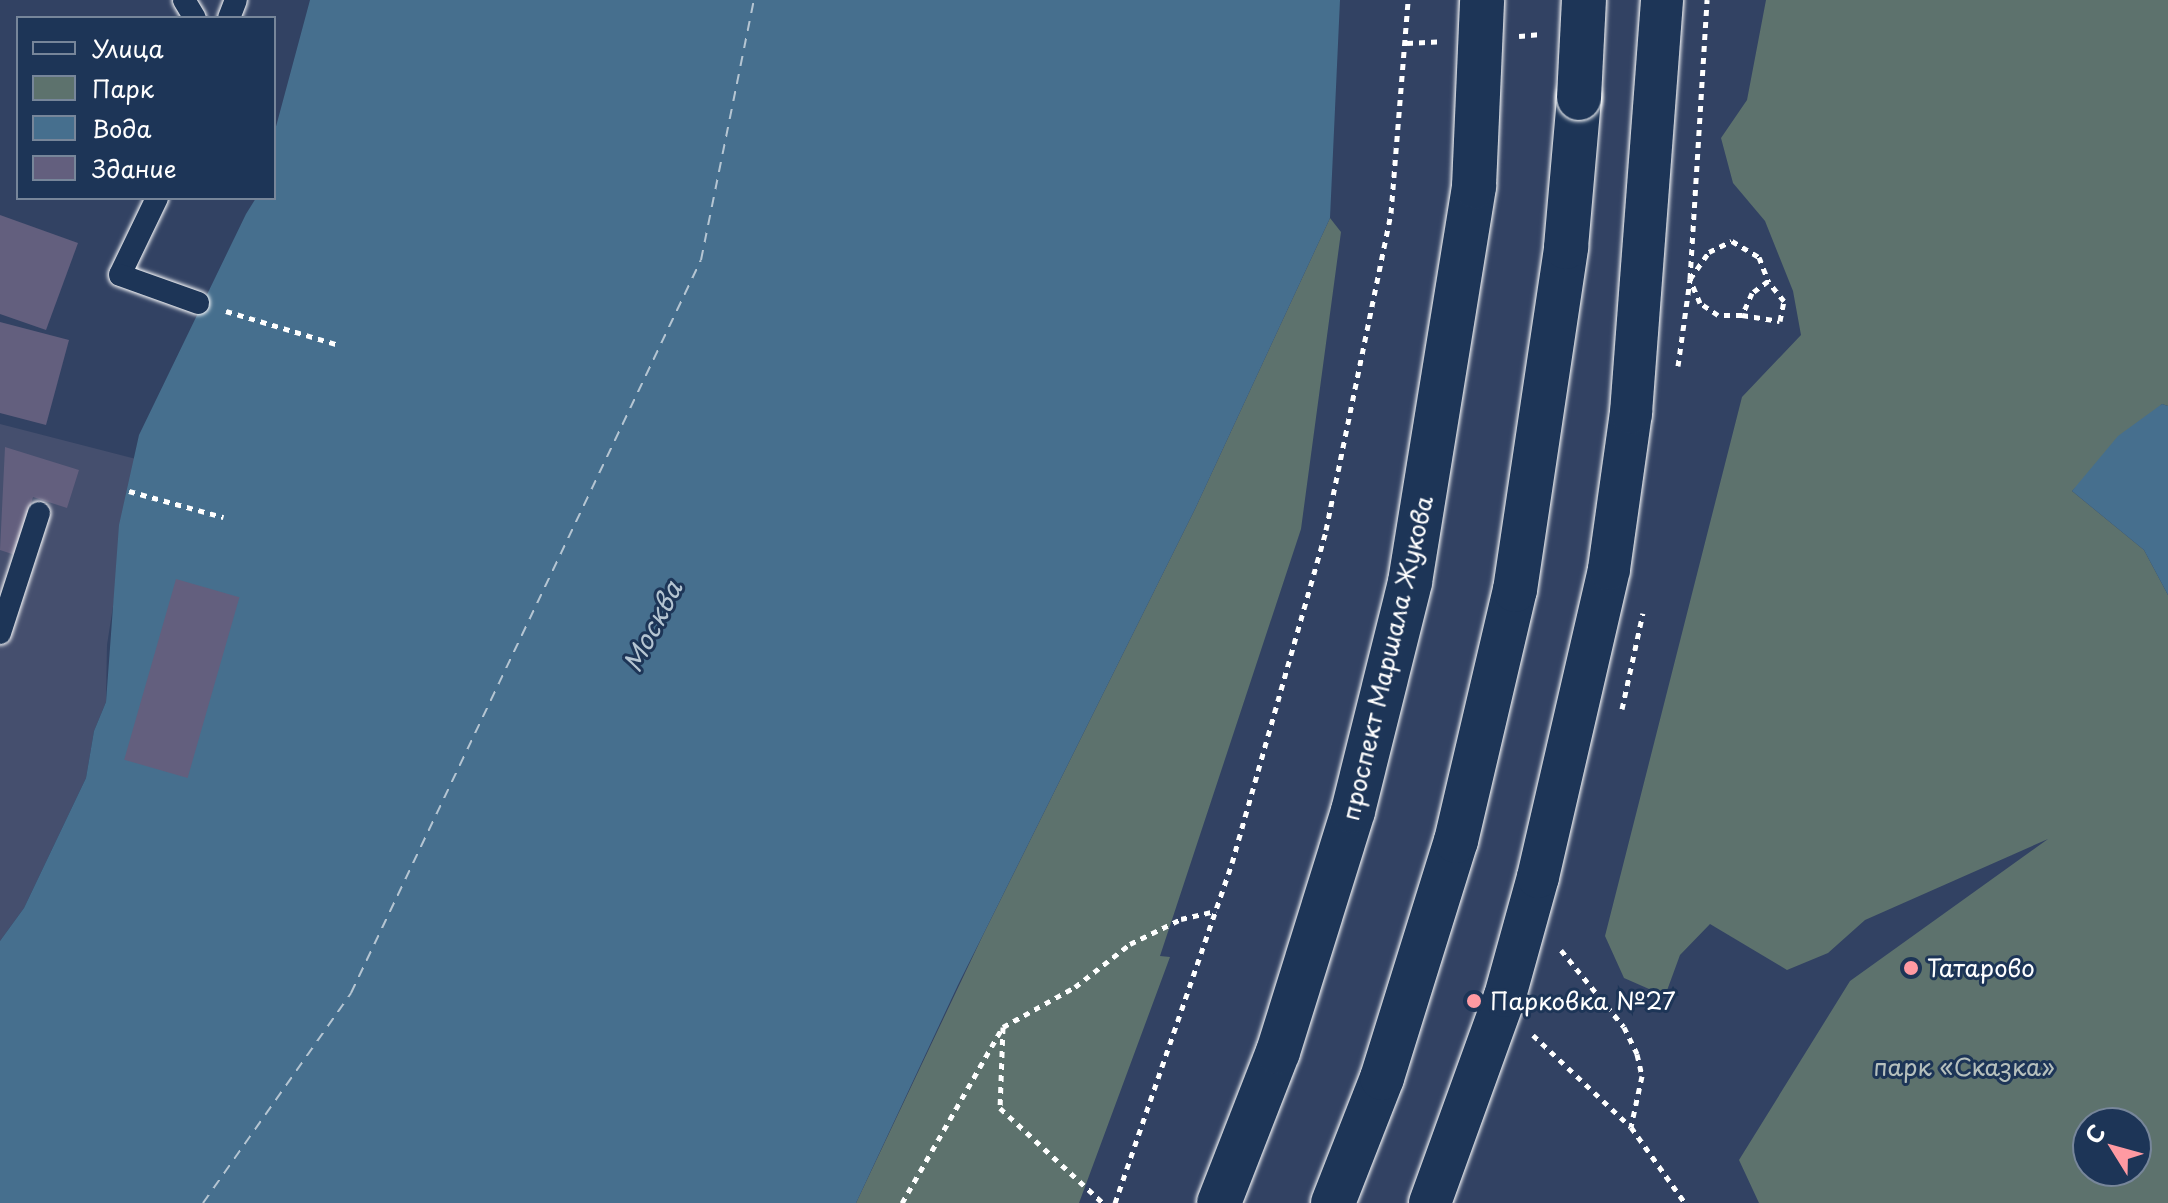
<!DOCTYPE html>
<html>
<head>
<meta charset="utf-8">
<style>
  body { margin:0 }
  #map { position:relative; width:2168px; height:1203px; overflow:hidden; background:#324263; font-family:"Playpen Sans",sans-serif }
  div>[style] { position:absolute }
  .built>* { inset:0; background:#454f6e }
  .green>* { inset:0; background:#5d726d }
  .water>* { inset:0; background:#466f8e }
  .ferry>* { height:2px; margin-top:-1px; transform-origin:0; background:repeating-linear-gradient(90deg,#b5c5d2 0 10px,transparent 0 18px) }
  .building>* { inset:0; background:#635f7e; transform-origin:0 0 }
  .path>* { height:5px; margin-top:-2.5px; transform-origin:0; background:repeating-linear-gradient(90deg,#fff 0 6px,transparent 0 12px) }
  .roads { filter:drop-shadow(0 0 2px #fff) drop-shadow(0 0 2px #fff) }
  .service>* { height:22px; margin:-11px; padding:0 11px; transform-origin:11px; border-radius:11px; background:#1d3557 }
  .minor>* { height:42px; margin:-21px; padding:0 21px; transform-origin:21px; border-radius:21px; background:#1d3557 }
  .primary>* { height:44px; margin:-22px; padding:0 22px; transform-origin:22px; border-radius:22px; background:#1d3557 }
  .bridges { filter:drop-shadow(0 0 2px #fff) drop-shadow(0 0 2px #fff) }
  .primary-bridge>* { height:44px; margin:-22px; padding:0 22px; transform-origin:22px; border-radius:22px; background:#1d3557 }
  .dots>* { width:22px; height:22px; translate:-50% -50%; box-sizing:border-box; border:4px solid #1d3557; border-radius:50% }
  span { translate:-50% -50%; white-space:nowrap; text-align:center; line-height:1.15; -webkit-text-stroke:6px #1d3557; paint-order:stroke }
  .street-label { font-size:24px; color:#fff }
  .poi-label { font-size:24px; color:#fff }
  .left { translate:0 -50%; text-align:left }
  .park-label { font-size:24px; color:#b6c0bd }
  .water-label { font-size:26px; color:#b5c5d2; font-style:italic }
  .legend { position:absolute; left:16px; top:16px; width:260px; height:184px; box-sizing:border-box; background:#1d3557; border:2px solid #77869a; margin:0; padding:10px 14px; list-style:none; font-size:24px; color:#fff }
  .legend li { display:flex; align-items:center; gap:16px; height:40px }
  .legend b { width:40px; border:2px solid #77869a }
  .north { position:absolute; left:2072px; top:1107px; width:80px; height:80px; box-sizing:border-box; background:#1d3557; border:2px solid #77869a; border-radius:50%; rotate:307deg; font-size:22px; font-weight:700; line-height:32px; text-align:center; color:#fff }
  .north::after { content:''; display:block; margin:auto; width:28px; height:36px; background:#ff9aa2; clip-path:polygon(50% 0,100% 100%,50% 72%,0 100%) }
</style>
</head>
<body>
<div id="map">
  <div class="built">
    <div style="clip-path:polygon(0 424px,136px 459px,107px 645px,106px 702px,94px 731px,86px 778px,24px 908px,0 941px)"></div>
  </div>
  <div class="green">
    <div style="clip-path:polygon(evenodd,1766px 0,2168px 0,2168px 406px,2162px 404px,2072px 491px,2144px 550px,2168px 595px,2168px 1203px,1759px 1203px,1739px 1160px,1850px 981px,2048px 839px,1865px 920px,1828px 953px,1787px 970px,1710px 924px,1680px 955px,1665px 996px,1624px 978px,1605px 936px,1742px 397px,1801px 335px,1793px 291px,1765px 221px,1733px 183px,1721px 138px,1747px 100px,1766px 0,2088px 1123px,2136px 1123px,2136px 1171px,2088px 1171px,2088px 1123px)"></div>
    <div style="clip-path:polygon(1330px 218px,1341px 232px,1301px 529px,1160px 956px,1170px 957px,1079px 1203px,856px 1203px,983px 935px,1195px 509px)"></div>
  </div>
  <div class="water">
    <div style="clip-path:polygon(310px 0,1340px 0,1330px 218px,1195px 509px,958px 985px,856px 1203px,0 1203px,0 941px,24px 908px,86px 778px,94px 731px,106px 702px,119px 525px,139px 435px,246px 214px,256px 198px,274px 198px,274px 134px)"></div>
    <div style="clip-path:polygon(2162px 404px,2168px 406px,2168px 595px,2144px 550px,2072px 491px,2118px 436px)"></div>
  </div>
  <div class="ferry">
    <div style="left:203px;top:1203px;width:257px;rotate:-54.8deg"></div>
    <div style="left:351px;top:993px;width:812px;rotate:-64.48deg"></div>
    <div style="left:701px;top:260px;width:265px;rotate:-78.5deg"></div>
  </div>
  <div class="building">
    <div style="clip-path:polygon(0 215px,78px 243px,46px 330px,0 314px)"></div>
    <div style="clip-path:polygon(0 322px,69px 340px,46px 425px,0 413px)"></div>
    <div style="clip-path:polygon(5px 447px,79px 470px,67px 508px,33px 497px,15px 555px,0 550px)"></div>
    <div style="left:176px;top:579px;width:66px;height:188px;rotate:16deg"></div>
  </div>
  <div class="path">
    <div style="left:1519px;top:36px;width:22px;rotate:-5deg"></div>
    <div style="left:1407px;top:43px;width:35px;rotate:-3deg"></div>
    <div style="left:1732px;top:241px;width:31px;rotate:31deg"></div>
    <div style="left:1759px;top:257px;width:26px;rotate:69deg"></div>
    <div style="left:1768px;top:281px;width:20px;rotate:143deg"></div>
    <div style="left:1752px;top:293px;width:24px;rotate:114deg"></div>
    <div style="left:1742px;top:315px;width:24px;rotate:180deg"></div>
    <div style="left:1718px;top:315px;width:22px;rotate:-146deg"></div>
    <div style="left:1700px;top:303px;width:26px;rotate:-113deg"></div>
    <div style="left:1690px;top:279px;width:33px;rotate:-55deg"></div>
    <div style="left:1709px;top:252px;width:25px;rotate:-26deg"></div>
    <div style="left:226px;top:311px;width:115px;rotate:16.7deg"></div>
    <div style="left:1742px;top:315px;width:38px;rotate:9deg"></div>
    <div style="left:1780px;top:321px;width:20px;rotate:-79deg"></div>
    <div style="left:1784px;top:301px;width:26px;rotate:-129deg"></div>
    <div style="left:1678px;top:366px;width:88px;rotate:-82.1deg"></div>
    <div style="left:1690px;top:279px;width:280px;rotate:-86.5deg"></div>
    <div style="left:129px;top:491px;width:98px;rotate:15.5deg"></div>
    <div style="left:1622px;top:709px;width:98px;rotate:-77.7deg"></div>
    <div style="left:1561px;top:950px;width:99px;rotate:50.7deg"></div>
    <div style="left:1624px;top:1027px;width:30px;rotate:64deg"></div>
    <div style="left:1637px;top:1054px;width:23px;rotate:77deg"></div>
    <div style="left:1642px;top:1076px;width:52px;rotate:102.2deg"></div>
    <div style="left:1003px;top:1027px;width:82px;rotate:-29.1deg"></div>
    <div style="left:1075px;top:987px;width:70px;rotate:-38deg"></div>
    <div style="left:1130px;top:944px;width:57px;rotate:-26.1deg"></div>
    <div style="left:1181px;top:919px;width:36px;rotate:-13deg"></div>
    <div style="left:1533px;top:1035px;width:134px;rotate:43.2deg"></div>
    <div style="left:1631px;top:1127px;width:93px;rotate:54.6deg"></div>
    <div style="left:902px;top:1203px;width:203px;rotate:-60.2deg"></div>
    <div style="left:1003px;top:1027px;width:81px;rotate:92.1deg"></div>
    <div style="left:1000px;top:1108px;width:140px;rotate:42.7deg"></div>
    <div style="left:1115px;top:1203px;width:360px;rotate:-71deg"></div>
    <div style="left:1232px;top:863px;width:346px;rotate:-74.2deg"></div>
    <div style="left:1326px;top:530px;width:324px;rotate:-78.4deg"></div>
    <div style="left:1391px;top:213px;width:214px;rotate:-85.4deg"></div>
  </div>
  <div class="roads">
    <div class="service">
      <div style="left:184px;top:0;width:21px;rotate:59deg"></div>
      <div style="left:229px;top:18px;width:19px;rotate:-69deg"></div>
      <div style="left:157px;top:198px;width:85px;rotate:115.7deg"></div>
      <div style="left:120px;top:275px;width:83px;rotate:19.7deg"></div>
      <div style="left:0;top:633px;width:126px;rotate:-72deg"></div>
    </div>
    <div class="minor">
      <div style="left:1430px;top:1203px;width:220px;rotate:-70.1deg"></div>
      <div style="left:1505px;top:996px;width:123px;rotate:-74.5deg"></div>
      <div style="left:1538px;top:877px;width:316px;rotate:-77deg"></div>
      <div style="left:1609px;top:569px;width:158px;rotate:-82deg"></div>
      <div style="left:1631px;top:413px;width:414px;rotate:-85.7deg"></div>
    </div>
    <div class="primary">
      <div style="left:1333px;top:1203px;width:134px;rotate:-68.6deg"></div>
      <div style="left:1382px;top:1078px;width:248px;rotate:-72.7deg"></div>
      <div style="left:1456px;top:841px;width:258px;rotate:-76.8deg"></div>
      <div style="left:1515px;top:590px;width:347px;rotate:-81.5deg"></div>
      <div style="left:1566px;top:247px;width:150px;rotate:-85deg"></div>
    </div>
  </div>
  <div class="bridges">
    <div class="primary-bridge">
      <div style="left:1579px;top:98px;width:98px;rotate:-87.1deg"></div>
      <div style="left:1219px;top:1203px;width:162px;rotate:-68.7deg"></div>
      <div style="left:1278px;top:1052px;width:252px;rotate:-72.7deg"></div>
      <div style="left:1353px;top:811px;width:236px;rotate:-76deg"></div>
      <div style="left:1410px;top:582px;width:401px;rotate:-80.8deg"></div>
      <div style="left:1474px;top:186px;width:186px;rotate:-87.5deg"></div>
    </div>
  </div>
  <div class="dots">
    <div style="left:1911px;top:968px;background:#ff9aa2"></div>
    <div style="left:1474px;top:1001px;background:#ff9aa2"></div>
  </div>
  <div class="street-label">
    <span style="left:1387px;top:658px;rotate:-77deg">проспект Маршала Жукова</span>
  </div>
  <div class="poi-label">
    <span class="left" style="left:1927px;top:968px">Татарово</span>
    <span class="left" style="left:1490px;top:1001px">Парковка №27</span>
  </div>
  <div class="park-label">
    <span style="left:1964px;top:1067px">парк «Сказка»</span>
  </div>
  <div class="water-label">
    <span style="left:652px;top:626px;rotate:-63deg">Москва</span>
  </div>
  <ul class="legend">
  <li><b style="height:10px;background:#1d3557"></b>Улица</li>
  <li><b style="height:22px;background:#5d726d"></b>Парк</li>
  <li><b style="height:22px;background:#466f8e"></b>Вода</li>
  <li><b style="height:22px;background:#635f7e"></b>Здание</li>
  </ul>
  <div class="north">С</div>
</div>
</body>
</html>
